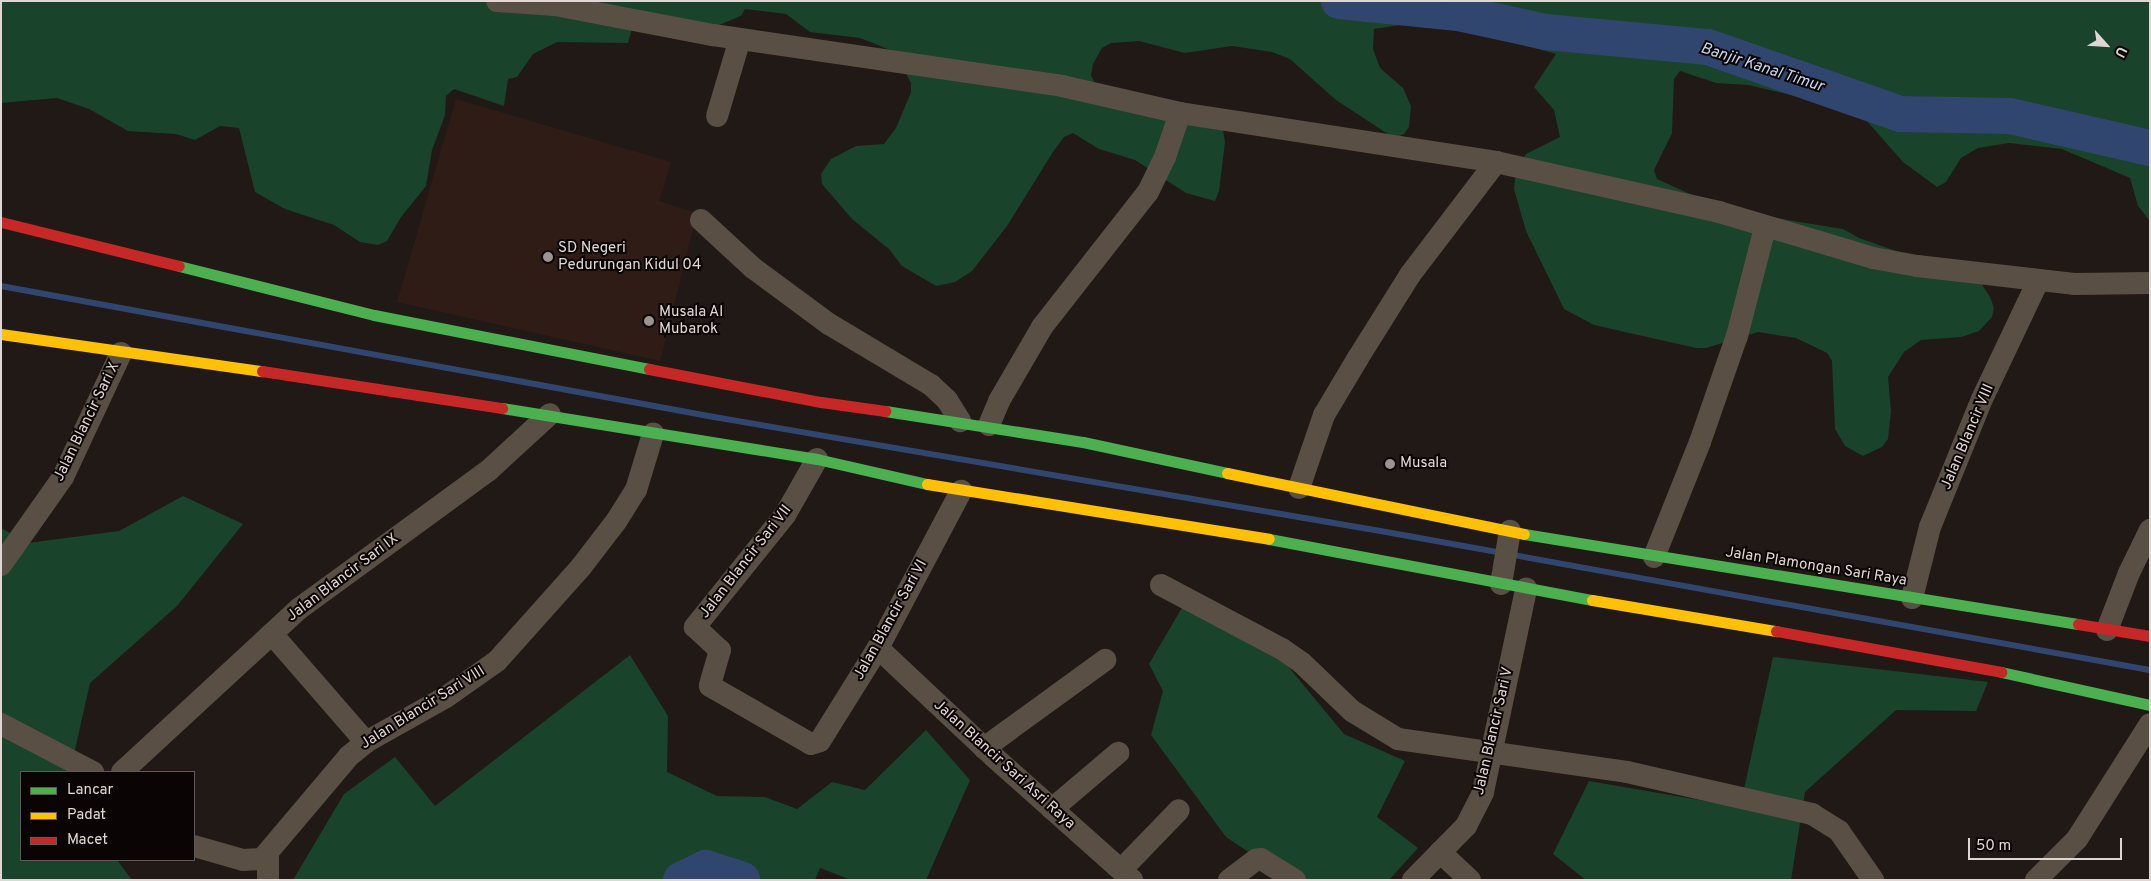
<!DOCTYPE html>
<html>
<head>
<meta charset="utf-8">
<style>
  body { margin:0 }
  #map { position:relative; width:2151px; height:881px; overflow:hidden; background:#211916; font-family:Overpass,sans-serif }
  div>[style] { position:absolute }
  .built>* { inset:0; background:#2f1c16 }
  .green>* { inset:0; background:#19432a }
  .stream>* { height:6px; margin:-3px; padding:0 3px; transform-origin:3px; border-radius:3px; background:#31466f }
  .river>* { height:36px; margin:-18px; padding:0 18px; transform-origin:18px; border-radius:18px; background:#31466f }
  .street>* { height:22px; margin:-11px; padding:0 11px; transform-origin:11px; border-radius:11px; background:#594f44 }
  .fast>* { height:11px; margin:-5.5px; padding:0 5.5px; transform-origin:5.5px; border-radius:5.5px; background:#4caf50 }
  .slow>* { height:11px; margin:-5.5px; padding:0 5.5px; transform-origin:5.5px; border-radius:5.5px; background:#ffc107 }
  .jam>* { height:11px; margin:-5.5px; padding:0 5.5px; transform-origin:5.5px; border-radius:5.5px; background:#c62828 }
  .dots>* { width:14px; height:14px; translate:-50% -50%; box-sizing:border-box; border:2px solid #0a0504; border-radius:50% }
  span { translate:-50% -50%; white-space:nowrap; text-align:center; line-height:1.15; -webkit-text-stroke:4px #0a0504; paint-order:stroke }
  .poi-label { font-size:15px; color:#e0d6d3 }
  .left { translate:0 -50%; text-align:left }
  .street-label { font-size:15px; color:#e0d6d3 }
  .water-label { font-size:16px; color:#c5d5f3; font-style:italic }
  .frame { position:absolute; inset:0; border:2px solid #e0d6d3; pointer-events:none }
  .legend { position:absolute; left:20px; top:771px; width:175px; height:90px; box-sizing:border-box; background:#0a0504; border:1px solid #605957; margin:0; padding:6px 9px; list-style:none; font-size:15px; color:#e0d6d3 }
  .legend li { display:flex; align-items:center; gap:10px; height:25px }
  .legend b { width:25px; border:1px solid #605957 }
  .north { position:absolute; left:2081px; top:20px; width:50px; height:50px; -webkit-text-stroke:4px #0a0504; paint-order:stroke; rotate:116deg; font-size:14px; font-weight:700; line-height:20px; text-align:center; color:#e0d6d3 }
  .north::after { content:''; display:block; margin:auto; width:18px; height:22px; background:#e0d6d3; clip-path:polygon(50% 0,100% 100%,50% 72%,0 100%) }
  .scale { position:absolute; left:1968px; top:838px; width:154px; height:22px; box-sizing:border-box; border:2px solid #e0d6d3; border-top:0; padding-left:6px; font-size:15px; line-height:18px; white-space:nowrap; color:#e0d6d3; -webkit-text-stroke:4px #0a0504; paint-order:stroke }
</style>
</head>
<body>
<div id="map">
  <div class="built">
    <div style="clip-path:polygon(456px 99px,671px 162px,659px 201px,697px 213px,660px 361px,397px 302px)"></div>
  </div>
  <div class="green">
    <div style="clip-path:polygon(1px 1px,2150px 1px,2150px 221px,2138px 206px,2130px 178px,2062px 149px,2009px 143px,1978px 148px,1961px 158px,1946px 182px,1937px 187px,1903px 162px,1858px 111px,1748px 85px,1716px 83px,1680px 71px,1674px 79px,1672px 133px,1654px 170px,1657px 179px,1725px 210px,1843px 229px,1859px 238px,1979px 280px,1990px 297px,1994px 308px,1992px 317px,1979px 331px,1961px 337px,1921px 340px,1904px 352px,1888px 377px,1891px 411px,1888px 439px,1882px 447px,1863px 456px,1845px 446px,1835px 429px,1832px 361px,1827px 353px,1796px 338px,1758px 332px,1706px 348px,1696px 348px,1594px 325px,1564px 309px,1526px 231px,1514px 189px,1516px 169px,1526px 154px,1560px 137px,1554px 110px,1534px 87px,1556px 54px,1456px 27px,1420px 22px,1374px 29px,1373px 49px,1380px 68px,1403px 88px,1411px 106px,1409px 127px,1404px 134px,1394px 138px,1336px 100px,1290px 59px,1272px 52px,1232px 46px,1185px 53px,1139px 41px,1111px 43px,1102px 48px,1093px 64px,1091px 75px,1095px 84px,1222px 124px,1225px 142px,1219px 191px,1215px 201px,1186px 193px,1135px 160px,1099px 149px,1073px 133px,1064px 137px,1053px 152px,1007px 226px,972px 271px,955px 282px,936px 286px,902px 266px,889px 249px,852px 219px,822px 184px,821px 174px,831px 159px,856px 146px,884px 144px,896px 128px,911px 92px,911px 83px,895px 52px,860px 38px,810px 32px,786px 14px,745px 9px,741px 16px,714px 27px,635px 17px,628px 43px,557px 42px,533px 54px,517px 77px,508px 79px,504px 106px,454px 89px,446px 96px,445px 115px,432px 150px,426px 186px,401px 217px,387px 241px,378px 245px,360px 242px,334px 225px,285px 209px,255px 192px,239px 128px,220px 126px,195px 140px,176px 134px,128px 131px,89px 109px,57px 98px,1px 103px)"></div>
    <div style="clip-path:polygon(183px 496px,243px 524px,177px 606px,90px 683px,70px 772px,21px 772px,21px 860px,117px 860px,132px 880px,1px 880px,1px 528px,28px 543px,119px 531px)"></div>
    <div style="clip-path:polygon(1183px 606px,1286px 664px,1344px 734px,1405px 761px,1377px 817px,1418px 848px,1389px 880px,1311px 880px,1283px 875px,1226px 837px,1151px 735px,1163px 691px,1149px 664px)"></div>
    <div style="clip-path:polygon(630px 655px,668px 716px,667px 772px,717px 796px,765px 797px,797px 809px,832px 782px,865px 790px,926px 730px,970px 780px,926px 880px,851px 880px,820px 868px,815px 880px,293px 880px,344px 794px,395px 757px,435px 806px)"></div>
    <div style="clip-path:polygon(1773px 657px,1988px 682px,1976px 711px,1896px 710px,1805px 792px,1791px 880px,1586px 880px,1553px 854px,1589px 781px,1740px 807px)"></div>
  </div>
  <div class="stream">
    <div style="left:1px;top:286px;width:725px;rotate:10.41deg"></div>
    <div style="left:714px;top:417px;width:682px;rotate:9.71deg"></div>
    <div style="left:1386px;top:532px;width:776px;rotate:10.24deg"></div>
  </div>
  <div class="river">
    <div style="left:1339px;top:1px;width:120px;rotate:5.8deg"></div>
    <div style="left:1458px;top:13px;width:90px;rotate:12.2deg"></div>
    <div style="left:1546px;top:32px;width:163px;rotate:5.3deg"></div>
    <div style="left:1708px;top:47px;width:203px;rotate:19.2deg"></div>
    <div style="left:1900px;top:114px;width:110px;rotate:1deg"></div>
    <div style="left:2010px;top:116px;width:144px;rotate:12.9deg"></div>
    <div style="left:681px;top:880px;width:28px;rotate:-26deg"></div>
    <div style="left:706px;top:868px;width:38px;rotate:18deg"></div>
  </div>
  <div class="street">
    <div style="left:497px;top:1px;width:58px;rotate:3.9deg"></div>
    <div style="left:555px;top:5px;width:161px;rotate:10.8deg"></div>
    <div style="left:713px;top:35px;width:353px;rotate:8.3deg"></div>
    <div style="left:1062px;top:86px;width:121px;rotate:12.9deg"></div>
    <div style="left:1180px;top:113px;width:320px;rotate:8.8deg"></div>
    <div style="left:1496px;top:162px;width:142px;rotate:127.3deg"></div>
    <div style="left:1410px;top:275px;width:98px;rotate:122.1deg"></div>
    <div style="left:1358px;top:358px;width:66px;rotate:120.8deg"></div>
    <div style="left:1324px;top:415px;width:77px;rotate:108.9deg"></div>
    <div style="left:717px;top:116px;width:80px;rotate:-73.4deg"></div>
    <div style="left:1496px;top:162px;width:229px;rotate:12.6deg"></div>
    <div style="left:1719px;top:212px;width:161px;rotate:16.6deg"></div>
    <div style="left:1873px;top:258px;width:45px;rotate:10.3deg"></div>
    <div style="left:1917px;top:266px;width:158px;rotate:6.5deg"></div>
    <div style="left:2074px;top:284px;width:76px;rotate:-0.8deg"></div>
    <div style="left:701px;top:220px;width:71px;rotate:42.7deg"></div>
    <div style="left:753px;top:268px;width:94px;rotate:36.4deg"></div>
    <div style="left:829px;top:324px;width:119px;rotate:30.9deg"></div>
    <div style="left:931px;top:385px;width:22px;rotate:43deg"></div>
    <div style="left:947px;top:400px;width:25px;rotate:58deg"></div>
    <div style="left:989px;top:425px;width:26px;rotate:-67deg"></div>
    <div style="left:999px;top:401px;width:86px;rotate:-59.8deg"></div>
    <div style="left:1042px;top:327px;width:172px;rotate:-51.9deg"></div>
    <div style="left:1148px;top:192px;width:39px;rotate:-64deg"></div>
    <div style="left:1165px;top:157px;width:46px;rotate:-71.2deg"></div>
    <div style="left:817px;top:459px;width:64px;rotate:119.7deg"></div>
    <div style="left:785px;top:515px;width:144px;rotate:128.8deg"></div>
    <div style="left:695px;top:627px;width:34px;rotate:43deg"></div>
    <div style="left:720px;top:650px;width:37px;rotate:106deg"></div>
    <div style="left:710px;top:686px;width:116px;rotate:29.9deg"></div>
    <div style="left:811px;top:744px;width:9px;rotate:-18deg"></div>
    <div style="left:820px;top:741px;width:110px;rotate:-58.1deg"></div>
    <div style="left:878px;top:648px;width:178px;rotate:-62.1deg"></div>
    <div style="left:1654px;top:557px;width:124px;rotate:-68.2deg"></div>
    <div style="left:1700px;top:442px;width:112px;rotate:-70.8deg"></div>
    <div style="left:1737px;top:336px;width:112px;rotate:-75.5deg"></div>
    <div style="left:1px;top:565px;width:108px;rotate:-54.8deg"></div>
    <div style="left:63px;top:477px;width:137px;rotate:-64.9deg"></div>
    <div style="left:1501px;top:584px;width:54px;rotate:-80.4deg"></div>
    <div style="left:1161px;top:585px;width:137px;rotate:27.9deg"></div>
    <div style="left:1282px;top:649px;width:24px;rotate:35deg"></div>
    <div style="left:1302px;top:663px;width:69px;rotate:43.8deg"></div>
    <div style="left:1352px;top:711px;width:54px;rotate:31.3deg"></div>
    <div style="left:1398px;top:739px;width:231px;rotate:8.2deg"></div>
    <div style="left:1627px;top:772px;width:190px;rotate:12.8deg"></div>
    <div style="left:1812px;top:814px;width:32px;rotate:32deg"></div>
    <div style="left:1839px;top:831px;width:60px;rotate:55.2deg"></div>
    <div style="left:1912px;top:598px;width:73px;rotate:-75.8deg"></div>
    <div style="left:1930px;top:527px;width:138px;rotate:-67.9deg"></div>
    <div style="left:1982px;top:399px;width:131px;rotate:-64.6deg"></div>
    <div style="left:2107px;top:630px;width:61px;rotate:-68.9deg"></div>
    <div style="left:2129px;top:573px;width:48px;rotate:-64deg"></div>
    <div style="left:272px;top:634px;width:143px;rotate:49deg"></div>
    <div style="left:878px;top:648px;width:159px;rotate:43.2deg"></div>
    <div style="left:994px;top:757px;width:185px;rotate:41.7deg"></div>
    <div style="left:1px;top:724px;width:104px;rotate:27.6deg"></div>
    <div style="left:984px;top:748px;width:150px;rotate:-36deg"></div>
    <div style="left:122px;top:772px;width:242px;rotate:-42.7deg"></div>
    <div style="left:300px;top:608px;width:233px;rotate:-36.1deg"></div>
    <div style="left:488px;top:471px;width:84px;rotate:-42.6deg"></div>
    <div style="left:1052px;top:809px;width:87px;rotate:-40.3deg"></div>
    <div style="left:194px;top:846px;width:51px;rotate:15.9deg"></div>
    <div style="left:243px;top:860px;width:19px;rotate:-3deg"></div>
    <div style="left:262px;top:859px;width:135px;rotate:-49.8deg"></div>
    <div style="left:349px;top:756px;width:22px;rotate:-39deg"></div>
    <div style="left:366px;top:742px;width:92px;rotate:-29.4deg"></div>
    <div style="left:446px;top:697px;width:62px;rotate:-35.2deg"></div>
    <div style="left:497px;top:661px;width:126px;rotate:-48.2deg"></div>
    <div style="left:581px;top:567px;width:59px;rotate:-52.5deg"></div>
    <div style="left:617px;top:520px;width:36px;rotate:-58deg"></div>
    <div style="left:636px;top:490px;width:59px;rotate:-73.1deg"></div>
    <div style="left:1440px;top:852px;width:41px;rotate:43deg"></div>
    <div style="left:268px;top:855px;width:25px;rotate:90deg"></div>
    <div style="left:1121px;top:870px;width:83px;rotate:-46deg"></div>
    <div style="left:1229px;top:880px;width:34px;rotate:-37deg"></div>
    <div style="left:1256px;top:860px;width:5px;rotate:-11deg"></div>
    <div style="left:1261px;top:859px;width:40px;rotate:32deg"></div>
    <div style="left:1413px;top:880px;width:76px;rotate:-45.5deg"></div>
    <div style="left:1466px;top:826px;width:38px;rotate:-63deg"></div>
    <div style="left:1483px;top:792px;width:208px;rotate:-78deg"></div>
    <div style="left:2036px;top:880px;width:58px;rotate:-45deg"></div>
    <div style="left:2077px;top:839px;width:136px;rotate:-57.6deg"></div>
  </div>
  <div class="fast">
    <div style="left:179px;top:266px;width:201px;rotate:14.1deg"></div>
    <div style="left:374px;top:315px;width:280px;rotate:11.1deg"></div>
    <div style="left:502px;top:408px;width:319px;rotate:9.2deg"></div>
    <div style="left:817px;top:459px;width:113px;rotate:12.8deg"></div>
    <div style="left:885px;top:411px;width:200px;rotate:8.9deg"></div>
    <div style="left:1083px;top:442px;width:147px;rotate:12.1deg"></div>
    <div style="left:1524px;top:534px;width:561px;rotate:9.23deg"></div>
    <div style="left:1269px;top:539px;width:329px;rotate:10.7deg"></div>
    <div style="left:2001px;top:672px;width:153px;rotate:12.5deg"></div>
  </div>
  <div class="slow">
    <div style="left:1px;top:334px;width:264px;rotate:8.1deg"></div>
    <div style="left:1227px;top:473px;width:303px;rotate:11.6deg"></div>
    <div style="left:927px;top:484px;width:346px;rotate:9.1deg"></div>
    <div style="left:1592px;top:600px;width:187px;rotate:9.6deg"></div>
  </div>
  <div class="jam">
    <div style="left:1px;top:222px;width:183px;rotate:13.9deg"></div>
    <div style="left:649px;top:369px;width:175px;rotate:10.9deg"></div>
    <div style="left:821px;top:402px;width:65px;rotate:8deg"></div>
    <div style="left:262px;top:371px;width:243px;rotate:8.8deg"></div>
    <div style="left:2078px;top:624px;width:73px;rotate:9.5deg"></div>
    <div style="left:1776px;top:631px;width:229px;rotate:10.3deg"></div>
  </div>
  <div class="dots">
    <div style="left:548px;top:257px;background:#9d9491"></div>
    <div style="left:649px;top:321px;background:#9d9491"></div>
    <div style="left:1390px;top:464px;background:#9d9491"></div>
  </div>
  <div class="poi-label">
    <span class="left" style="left:558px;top:257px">SD Negeri<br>Pedurungan Kidul 04</span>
    <span class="left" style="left:659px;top:321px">Musala Al<br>Mubarok</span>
    <span class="left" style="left:1400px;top:464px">Musala</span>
  </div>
  <div class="street-label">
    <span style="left:87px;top:422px;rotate:-64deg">Jalan Blancir Sari X</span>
    <span style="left:1968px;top:437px;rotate:-67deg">Jalan Blancir VIII</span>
    <span style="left:746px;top:562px;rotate:-52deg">Jalan Blancir Sari VII</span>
    <span style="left:1816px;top:567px;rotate:9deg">Jalan Plamongan Sari Raya</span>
    <span style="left:343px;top:578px;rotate:-37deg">Jalan Blancir Sari IX</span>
    <span style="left:891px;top:620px;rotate:-61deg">Jalan Blancir Sari VI</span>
    <span style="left:423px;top:708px;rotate:-32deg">Jalan Blancir Sari VIII</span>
    <span style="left:1494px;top:731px;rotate:-77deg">Jalan Blancir Sari V</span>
    <span style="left:1004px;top:765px;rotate:42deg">Jalan Blancir Sari Asri Raya</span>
  </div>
  <div class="water-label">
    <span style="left:1762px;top:68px;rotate:18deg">Banjir Kanal Timur</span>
  </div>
  <div class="frame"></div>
  <ul class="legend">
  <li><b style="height:6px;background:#4caf50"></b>Lancar</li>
  <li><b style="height:6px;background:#ffc107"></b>Padat</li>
  <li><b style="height:6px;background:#c62828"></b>Macet</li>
  </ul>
  <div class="north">U</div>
  <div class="scale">50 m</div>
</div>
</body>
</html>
